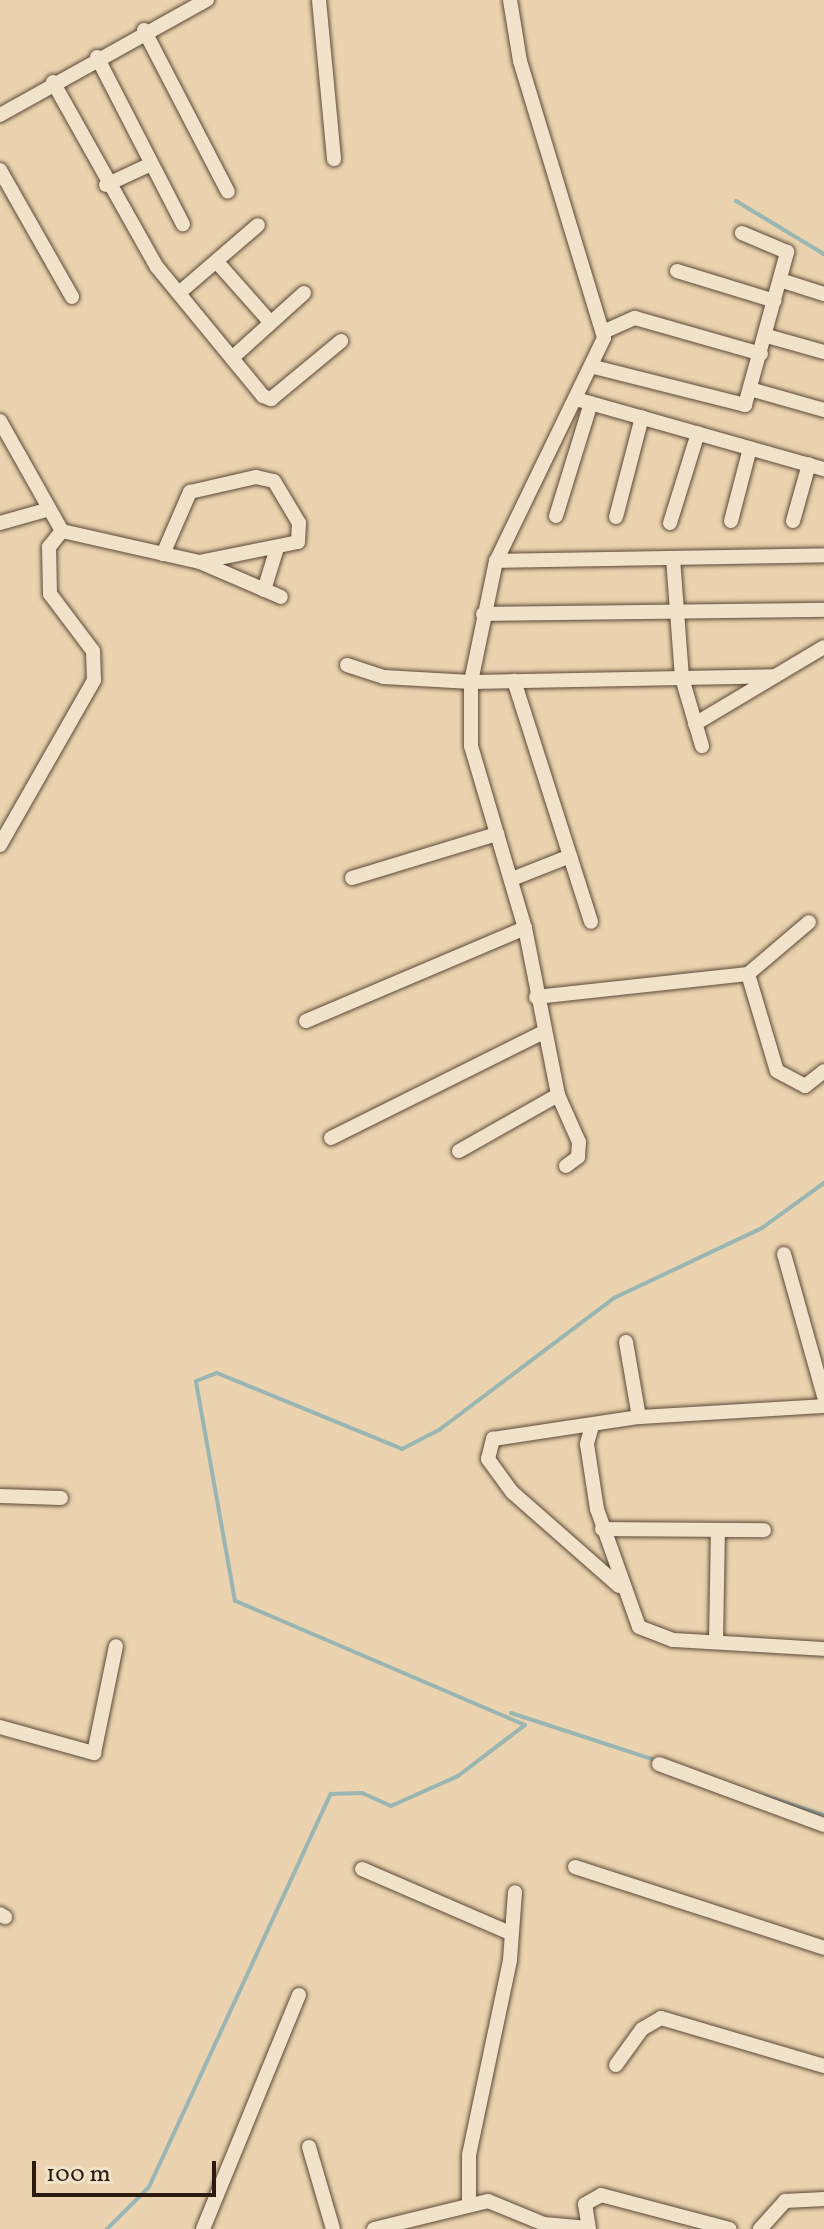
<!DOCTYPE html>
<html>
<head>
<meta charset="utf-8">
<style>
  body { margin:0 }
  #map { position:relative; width:824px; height:2229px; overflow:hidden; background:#ead3ae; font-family:Vollkorn,serif }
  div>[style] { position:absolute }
  .stream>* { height:4px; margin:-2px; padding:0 2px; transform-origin:2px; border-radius:2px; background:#9ab6b3 }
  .roads { filter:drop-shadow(0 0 2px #5c4838) drop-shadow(0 0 2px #5c4838) }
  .street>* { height:14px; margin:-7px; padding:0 7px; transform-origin:7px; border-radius:7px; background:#f1e2ca }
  span { translate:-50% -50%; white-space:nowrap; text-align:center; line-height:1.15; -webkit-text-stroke:8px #f1e2ca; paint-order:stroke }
  .scale { position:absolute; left:32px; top:2161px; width:184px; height:36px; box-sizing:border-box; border:4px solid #2c1a11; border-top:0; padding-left:10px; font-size:24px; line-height:28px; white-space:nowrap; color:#2c1a11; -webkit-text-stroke:6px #f1e2ca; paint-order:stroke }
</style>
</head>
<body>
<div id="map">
  <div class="stream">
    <div style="left:736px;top:201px;width:103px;rotate:31.1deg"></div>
    <div style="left:511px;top:1713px;width:155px;rotate:18.1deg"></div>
    <div style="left:765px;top:1796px;width:62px;rotate:17.9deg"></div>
    <div style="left:107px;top:2229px;width:59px;rotate:-45deg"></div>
    <div style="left:149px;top:2187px;width:433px;rotate:-65.2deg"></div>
    <div style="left:331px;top:1794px;width:31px;rotate:-2deg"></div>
    <div style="left:362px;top:1793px;width:32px;rotate:24deg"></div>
    <div style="left:391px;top:1806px;width:73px;rotate:-24.1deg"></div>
    <div style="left:458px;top:1776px;width:84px;rotate:-37.3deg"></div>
    <div style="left:525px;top:1725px;width:315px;rotate:-156.8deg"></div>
    <div style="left:235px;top:1601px;width:223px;rotate:-100.1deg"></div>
    <div style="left:196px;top:1381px;width:22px;rotate:-21deg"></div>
    <div style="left:217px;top:1373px;width:200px;rotate:22.3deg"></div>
    <div style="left:402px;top:1449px;width:42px;rotate:-27.2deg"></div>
    <div style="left:439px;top:1430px;width:219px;rotate:-37deg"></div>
    <div style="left:614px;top:1298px;width:164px;rotate:-25.3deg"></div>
    <div style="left:762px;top:1228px;width:77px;rotate:-36deg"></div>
  </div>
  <div class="roads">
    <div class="street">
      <div style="left:319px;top:0;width:160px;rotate:84.6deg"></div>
      <div style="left:510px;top:0;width:62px;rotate:80.7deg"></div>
      <div style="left:520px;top:61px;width:289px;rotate:73.1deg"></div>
      <div style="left:604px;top:338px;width:248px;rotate:115.8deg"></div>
      <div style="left:496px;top:561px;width:124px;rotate:101.7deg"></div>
      <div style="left:471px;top:682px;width:304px;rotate:-1.1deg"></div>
      <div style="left:144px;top:30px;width:182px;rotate:62.6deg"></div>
      <div style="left:97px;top:57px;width:188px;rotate:62.8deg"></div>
      <div style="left:53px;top:82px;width:212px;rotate:60.7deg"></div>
      <div style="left:157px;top:267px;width:167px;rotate:50.6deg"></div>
      <div style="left:263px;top:396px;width:9px;rotate:21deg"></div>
      <div style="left:271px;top:399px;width:91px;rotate:-39.6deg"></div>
      <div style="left:0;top:115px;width:237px;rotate:-29.1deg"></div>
      <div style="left:0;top:170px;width:146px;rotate:60.4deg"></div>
      <div style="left:106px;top:185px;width:50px;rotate:-25deg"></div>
      <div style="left:217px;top:262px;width:81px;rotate:48.5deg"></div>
      <div style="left:677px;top:271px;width:102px;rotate:17deg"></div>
      <div style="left:780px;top:280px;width:46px;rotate:17.7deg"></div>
      <div style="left:179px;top:293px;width:104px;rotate:-40.7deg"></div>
      <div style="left:603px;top:332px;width:35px;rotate:-24deg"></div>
      <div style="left:635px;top:318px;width:131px;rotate:15.9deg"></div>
      <div style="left:767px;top:336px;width:59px;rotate:15.7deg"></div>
      <div style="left:232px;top:358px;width:97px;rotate:-42.1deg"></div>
      <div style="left:594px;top:367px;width:156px;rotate:14.1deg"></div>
      <div style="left:745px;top:405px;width:159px;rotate:-74.6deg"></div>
      <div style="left:787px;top:252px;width:49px;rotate:-157.1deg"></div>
      <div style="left:750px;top:389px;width:77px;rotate:15.8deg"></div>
      <div style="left:576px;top:399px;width:258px;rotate:15.8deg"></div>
      <div style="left:0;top:421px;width:126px;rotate:60.6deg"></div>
      <div style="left:62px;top:531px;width:141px;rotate:12.7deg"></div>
      <div style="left:200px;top:562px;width:88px;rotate:23.4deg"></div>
      <div style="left:556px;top:516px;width:118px;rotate:-72.8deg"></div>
      <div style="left:616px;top:517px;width:103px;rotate:-75.4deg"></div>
      <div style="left:731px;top:521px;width:75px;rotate:-75.4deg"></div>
      <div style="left:793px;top:521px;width:59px;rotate:-74.3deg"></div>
      <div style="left:0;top:523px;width:48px;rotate:-15.8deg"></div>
      <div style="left:670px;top:523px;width:94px;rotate:-72.7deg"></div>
      <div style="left:163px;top:554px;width:68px;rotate:-66.5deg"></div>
      <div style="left:190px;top:492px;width:68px;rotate:-12.8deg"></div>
      <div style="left:256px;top:477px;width:18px;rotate:13deg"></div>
      <div style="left:274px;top:481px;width:49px;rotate:59.2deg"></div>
      <div style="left:299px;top:523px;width:19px;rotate:93deg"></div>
      <div style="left:298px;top:542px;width:100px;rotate:168.5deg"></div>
      <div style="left:673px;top:558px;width:120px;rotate:85.7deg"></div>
      <div style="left:682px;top:678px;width:71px;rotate:73.6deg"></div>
      <div style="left:496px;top:561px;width:328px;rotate:-1deg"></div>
      <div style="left:264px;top:590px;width:44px;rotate:-72.8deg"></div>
      <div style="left:483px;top:614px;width:341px;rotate:-0.7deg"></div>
      <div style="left:347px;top:665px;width:39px;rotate:18deg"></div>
      <div style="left:384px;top:677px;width:87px;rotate:3.3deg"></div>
      <div style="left:471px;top:682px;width:64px;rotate:90deg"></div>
      <div style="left:471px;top:746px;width:190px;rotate:73.5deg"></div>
      <div style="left:525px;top:928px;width:170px;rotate:78.8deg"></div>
      <div style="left:558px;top:1095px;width:51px;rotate:65.9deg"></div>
      <div style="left:579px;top:1142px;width:15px;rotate:94deg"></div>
      <div style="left:578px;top:1157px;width:15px;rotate:143deg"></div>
      <div style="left:695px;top:724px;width:150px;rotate:-30.8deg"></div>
      <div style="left:0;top:845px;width:190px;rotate:-60.3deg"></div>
      <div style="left:94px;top:680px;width:29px;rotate:-92deg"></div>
      <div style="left:93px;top:651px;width:71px;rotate:-127deg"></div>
      <div style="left:50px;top:594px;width:47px;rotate:-91.2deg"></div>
      <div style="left:49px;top:547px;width:21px;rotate:-51deg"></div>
      <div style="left:570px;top:856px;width:69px;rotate:72.3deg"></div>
      <div style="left:352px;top:878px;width:152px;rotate:-16.9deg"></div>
      <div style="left:512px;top:879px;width:62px;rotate:-21.6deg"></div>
      <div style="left:570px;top:856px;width:184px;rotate:-107.7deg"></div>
      <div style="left:748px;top:974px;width:80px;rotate:-40.4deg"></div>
      <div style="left:536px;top:997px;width:213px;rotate:-6.2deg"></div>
      <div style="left:748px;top:974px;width:101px;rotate:73.4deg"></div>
      <div style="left:777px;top:1071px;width:32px;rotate:28deg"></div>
      <div style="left:805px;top:1086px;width:24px;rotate:-38deg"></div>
      <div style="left:306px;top:1021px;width:238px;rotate:-23deg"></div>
      <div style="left:331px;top:1138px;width:236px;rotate:-26.5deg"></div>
      <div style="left:459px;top:1151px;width:114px;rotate:-29.5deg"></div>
      <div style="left:784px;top:1254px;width:148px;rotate:74.3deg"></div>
      <div style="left:626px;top:1342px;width:76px;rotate:80.2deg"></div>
      <div style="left:592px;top:1426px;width:19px;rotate:106deg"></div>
      <div style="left:587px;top:1444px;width:66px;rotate:81.3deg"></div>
      <div style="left:597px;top:1509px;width:125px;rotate:70.4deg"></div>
      <div style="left:639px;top:1627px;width:36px;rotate:21deg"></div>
      <div style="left:673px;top:1640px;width:151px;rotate:3.4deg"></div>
      <div style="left:0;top:1496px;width:61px;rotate:1.9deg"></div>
      <div style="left:602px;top:1529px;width:162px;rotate:0.4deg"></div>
      <div style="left:619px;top:1586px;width:142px;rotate:-138.7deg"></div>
      <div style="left:512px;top:1492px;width:41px;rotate:-126deg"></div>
      <div style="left:488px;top:1459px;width:21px;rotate:-76deg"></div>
      <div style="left:493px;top:1439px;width:148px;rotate:-8.6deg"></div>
      <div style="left:639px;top:1417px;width:185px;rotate:-3.4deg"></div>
      <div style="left:716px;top:1642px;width:111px;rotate:-89deg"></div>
      <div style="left:0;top:1727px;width:98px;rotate:15.5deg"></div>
      <div style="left:94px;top:1753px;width:109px;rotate:-78.4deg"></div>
      <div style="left:659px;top:1764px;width:176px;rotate:20.3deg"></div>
      <div style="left:575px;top:1867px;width:262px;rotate:18deg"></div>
      <div style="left:362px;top:1869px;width:161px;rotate:23.4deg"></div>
      <div style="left:0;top:1914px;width:6px;rotate:31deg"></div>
      <div style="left:616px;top:2065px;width:44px;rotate:-54.2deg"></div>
      <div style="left:642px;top:2029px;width:22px;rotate:-30deg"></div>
      <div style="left:661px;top:2018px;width:170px;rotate:16.4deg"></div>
      <div style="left:309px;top:2147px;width:85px;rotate:73.7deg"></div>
      <div style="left:469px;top:2202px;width:47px;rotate:-90deg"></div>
      <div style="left:469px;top:2155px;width:199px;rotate:-78.1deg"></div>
      <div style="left:510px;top:1960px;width:68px;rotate:-85.8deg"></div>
      <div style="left:203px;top:2229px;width:253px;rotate:-67.7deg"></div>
      <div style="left:374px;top:2229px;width:117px;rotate:-13.8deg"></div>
      <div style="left:488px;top:2201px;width:61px;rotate:22.3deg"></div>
      <div style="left:544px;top:2224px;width:44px;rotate:5.2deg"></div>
      <div style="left:589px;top:2229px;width:25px;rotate:-99deg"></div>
      <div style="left:585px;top:2204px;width:18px;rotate:-29deg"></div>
      <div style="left:601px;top:2195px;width:133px;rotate:14.8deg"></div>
      <div style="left:760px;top:2229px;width:38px;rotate:-48deg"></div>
      <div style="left:785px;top:2201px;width:39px;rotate:-3deg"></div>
    </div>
  </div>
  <div class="scale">100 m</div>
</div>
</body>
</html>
